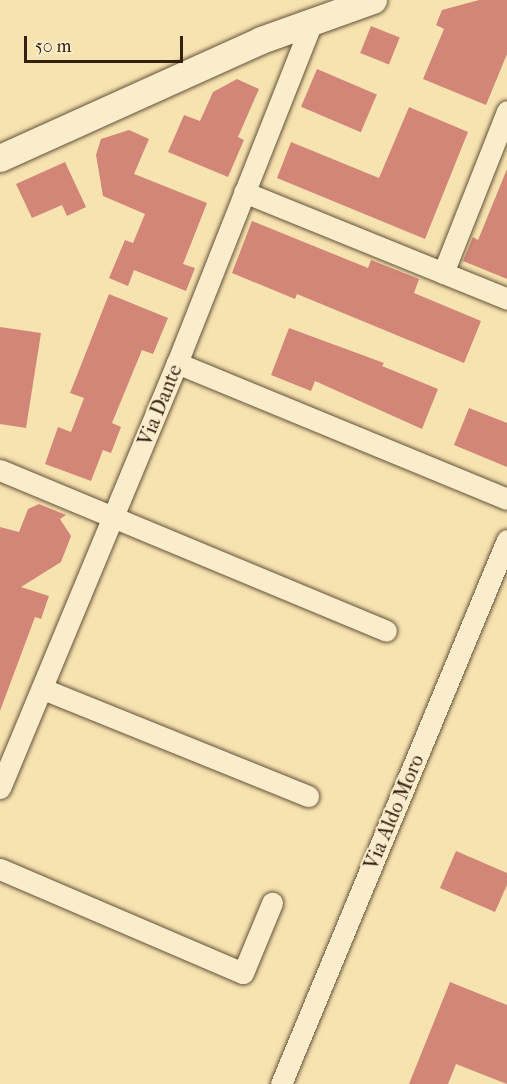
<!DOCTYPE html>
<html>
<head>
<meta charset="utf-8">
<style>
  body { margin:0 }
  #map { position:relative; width:507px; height:1084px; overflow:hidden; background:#f7e3b0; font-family:"IM FELL French Canon",serif }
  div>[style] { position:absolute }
  .building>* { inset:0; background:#d28677; transform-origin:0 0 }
  .roads { filter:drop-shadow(0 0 2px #655139) drop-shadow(0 0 2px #655139) }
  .minor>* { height:21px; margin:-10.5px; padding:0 10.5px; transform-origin:10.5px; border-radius:10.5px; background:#faedcc }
  .tertiary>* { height:27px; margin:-13.5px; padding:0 13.5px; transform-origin:13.5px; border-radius:13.5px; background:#faedcc }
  span { translate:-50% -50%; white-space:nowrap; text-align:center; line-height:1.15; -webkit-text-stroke:4.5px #faedcc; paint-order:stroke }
  .street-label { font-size:20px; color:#342011 }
  .scale { position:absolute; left:24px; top:36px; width:159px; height:27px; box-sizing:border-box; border:3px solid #342011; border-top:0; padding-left:8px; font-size:18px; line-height:21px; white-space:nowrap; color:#342011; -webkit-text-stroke:4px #faedcc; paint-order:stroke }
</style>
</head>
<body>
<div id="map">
  <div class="building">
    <div style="clip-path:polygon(479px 0,507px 0,507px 54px,486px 105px,423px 79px,444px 29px,436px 25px,442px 10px)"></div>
    <div style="left:371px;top:26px;width:31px;height:29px;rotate:22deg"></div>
    <div style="left:317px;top:69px;width:65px;height:41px;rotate:23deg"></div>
    <div style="clip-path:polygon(237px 79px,259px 89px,238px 137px,244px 140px,228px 177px,168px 152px,184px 115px,200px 121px,213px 92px)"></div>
    <div style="clip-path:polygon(409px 107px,468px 132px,425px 239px,277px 178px,291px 142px,379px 178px)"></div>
    <div style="clip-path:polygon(129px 130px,149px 139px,134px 174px,207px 203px,183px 264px,195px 268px,186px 291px,134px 270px,128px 286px,109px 278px,125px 240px,133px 243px,145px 214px,103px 196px,96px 155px,101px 139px)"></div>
    <div style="clip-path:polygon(65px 162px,86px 207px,67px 216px,62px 205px,32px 218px,16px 184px)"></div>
    <div style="clip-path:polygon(507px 169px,507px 279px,463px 261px,473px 237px,478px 240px)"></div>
    <div style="clip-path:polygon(252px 221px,368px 268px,371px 260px,419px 279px,414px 293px,481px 321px,464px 363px,297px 294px,295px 299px,232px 273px)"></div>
    <div style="clip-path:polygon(109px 294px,168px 318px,153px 354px,142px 350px,112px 423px,121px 427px,111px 453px,103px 450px,91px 481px,45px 464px,58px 427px,71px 432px,84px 398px,70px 393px)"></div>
    <div style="clip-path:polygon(0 327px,41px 333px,26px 428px,0 424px)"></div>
    <div style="clip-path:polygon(289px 328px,384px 363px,382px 366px,438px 389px,422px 429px,315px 381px,311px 391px,271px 375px)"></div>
    <div style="clip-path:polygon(469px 408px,507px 423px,507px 467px,454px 445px)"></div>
    <div style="clip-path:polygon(39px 504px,66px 515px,60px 519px,71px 536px,61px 562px,21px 587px,49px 596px,41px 619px,35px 617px,0 711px,0 527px,19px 532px,28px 509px)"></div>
    <div style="clip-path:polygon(456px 851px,507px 873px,507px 885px,495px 912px,440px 888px)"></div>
    <div style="clip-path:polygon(450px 982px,507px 1005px,507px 1084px,456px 1064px,448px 1084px,409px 1084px)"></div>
  </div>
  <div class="roads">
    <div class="minor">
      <div style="left:244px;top:192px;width:284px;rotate:22.1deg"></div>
      <div style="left:443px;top:273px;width:174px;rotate:-68.4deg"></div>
      <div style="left:177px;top:363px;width:357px;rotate:22.4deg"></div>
      <div style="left:0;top:470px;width:418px;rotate:22.6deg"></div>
      <div style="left:43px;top:689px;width:286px;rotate:22deg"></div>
      <div style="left:0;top:788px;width:460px;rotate:-67.4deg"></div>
      <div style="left:177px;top:363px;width:369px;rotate:-68.4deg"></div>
      <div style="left:0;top:869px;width:264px;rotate:23.2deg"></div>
      <div style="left:243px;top:973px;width:76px;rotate:-67.5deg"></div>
      <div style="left:281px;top:1084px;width:589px;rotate:-67.44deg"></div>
    </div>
    <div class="tertiary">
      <div style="left:0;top:158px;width:286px;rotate:-24.3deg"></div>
      <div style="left:261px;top:40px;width:119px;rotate:-19.7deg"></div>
    </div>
  </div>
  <div class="street-label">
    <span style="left:160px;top:405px;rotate:-68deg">Via Dante</span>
    <span style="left:394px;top:812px;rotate:-67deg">Via Aldo Moro</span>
  </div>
  <div class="scale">50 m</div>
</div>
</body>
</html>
